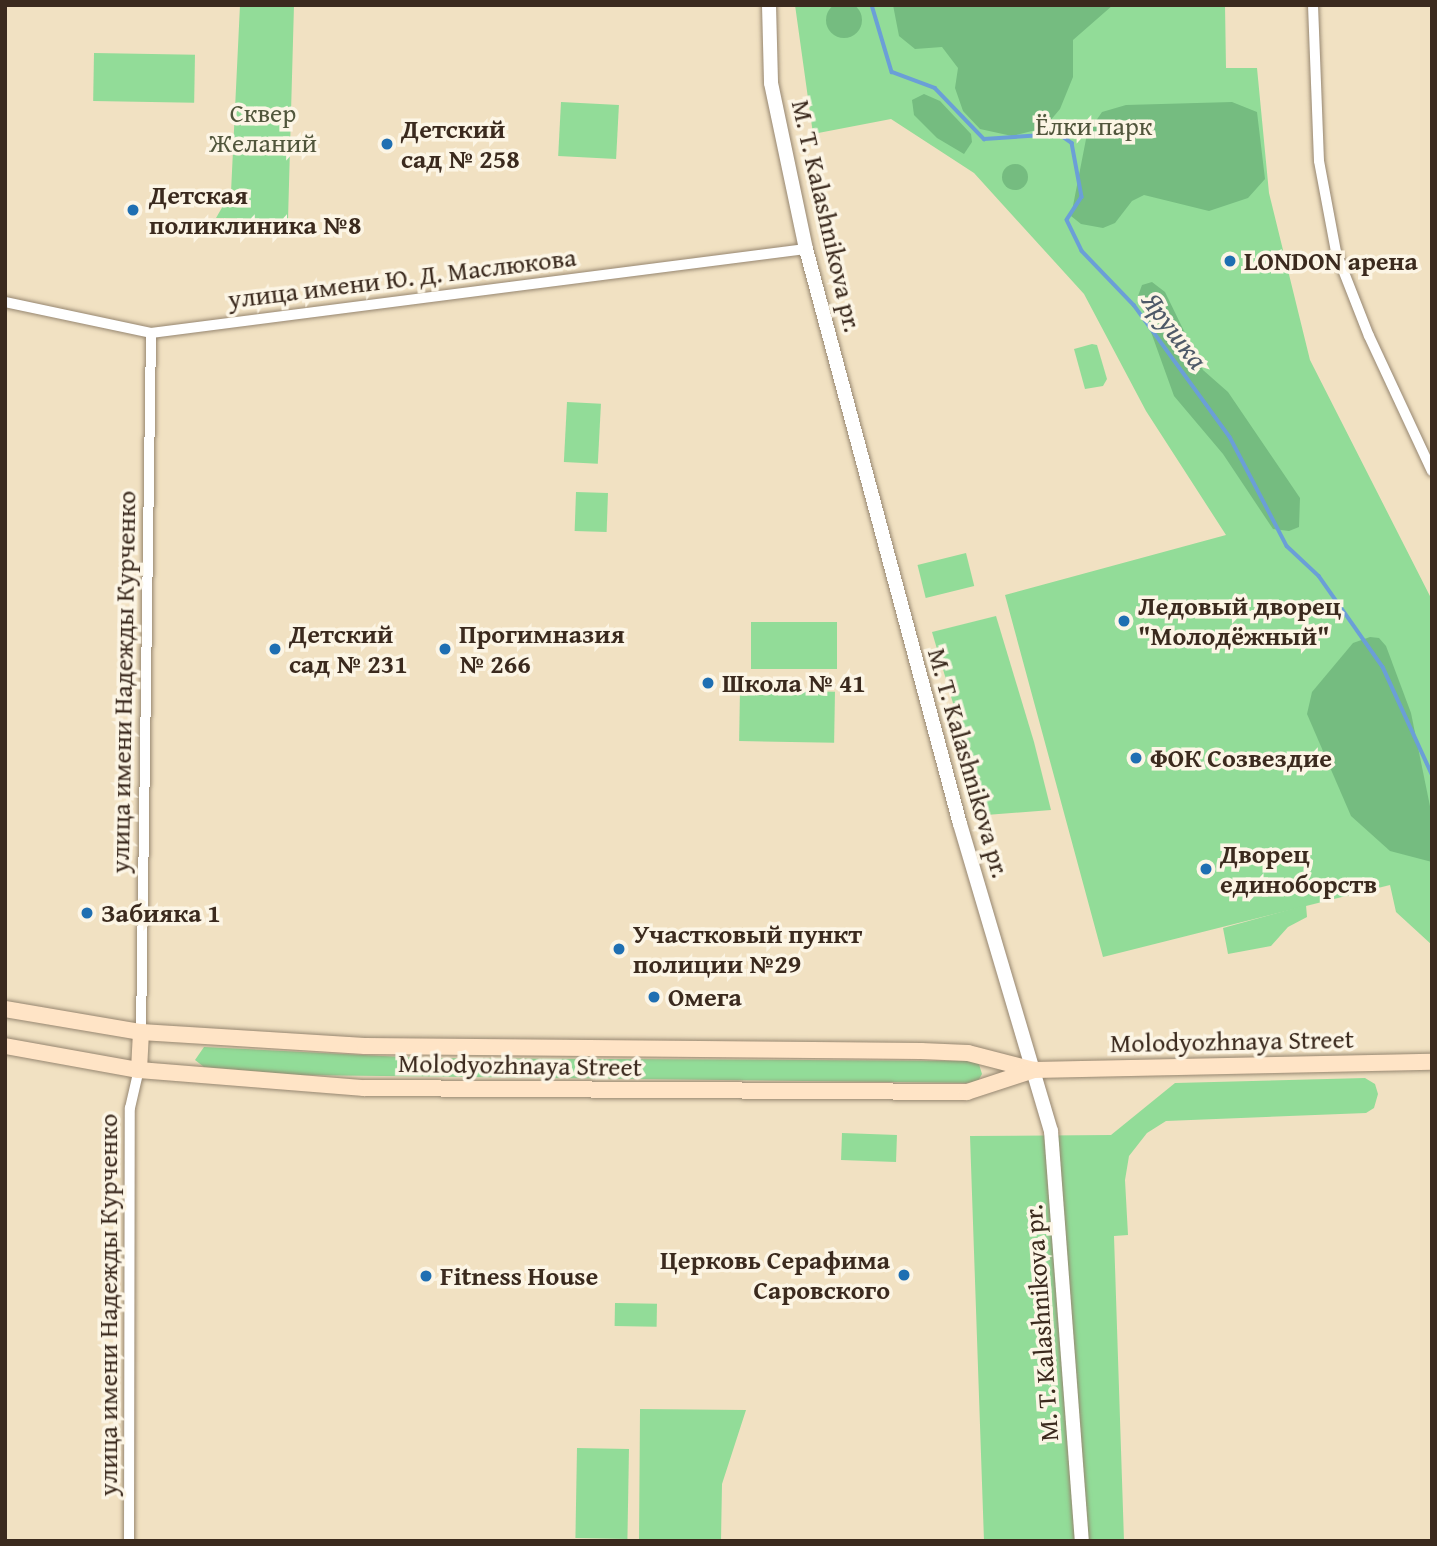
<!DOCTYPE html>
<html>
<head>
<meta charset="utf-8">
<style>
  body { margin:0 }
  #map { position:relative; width:1437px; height:1546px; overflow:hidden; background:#f1e1c2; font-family:"Gentium Book Plus",serif }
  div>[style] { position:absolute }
  .green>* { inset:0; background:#92dc98; transform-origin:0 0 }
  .forest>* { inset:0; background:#75bc80 }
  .round { border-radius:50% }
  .stream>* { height:3.5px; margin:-1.75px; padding:0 1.75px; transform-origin:1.75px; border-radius:1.75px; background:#6b9fd7 }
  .roads { filter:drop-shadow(0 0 2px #968670) drop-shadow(0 0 2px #968670) }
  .minor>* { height:10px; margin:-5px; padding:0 5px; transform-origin:5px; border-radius:5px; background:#fff }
  .tertiary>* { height:14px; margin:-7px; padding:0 7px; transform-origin:7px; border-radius:7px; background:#fff }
  .secondary>* { height:16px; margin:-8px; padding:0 8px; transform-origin:8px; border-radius:8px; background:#ffe4c6 }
  .dots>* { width:19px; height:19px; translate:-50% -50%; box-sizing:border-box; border:4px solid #fcf5e5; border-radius:50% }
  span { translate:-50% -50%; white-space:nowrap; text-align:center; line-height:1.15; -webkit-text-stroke:7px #fcf5e5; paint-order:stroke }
  .park-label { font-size:26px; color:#51563c }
  .poi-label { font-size:26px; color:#3b2a1e; font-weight:700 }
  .left { translate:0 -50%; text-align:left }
  .right { translate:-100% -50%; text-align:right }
  .street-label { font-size:26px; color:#3b2a1e }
  .water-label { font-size:28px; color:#4e5968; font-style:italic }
  .frame { position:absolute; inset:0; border:7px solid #3b2a1e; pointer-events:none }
</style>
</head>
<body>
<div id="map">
  <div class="green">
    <div style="clip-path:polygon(240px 5px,294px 5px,288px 220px,216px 218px,231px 192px)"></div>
    <div style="clip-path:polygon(795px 5px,1225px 5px,1226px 68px,1257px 68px,1269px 193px,1310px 360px,1432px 600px,1432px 945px,1396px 912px,1390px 885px,1103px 957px,1005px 595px,1226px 535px,1146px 411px,1084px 294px,974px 173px,891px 119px,813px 134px)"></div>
    <div style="left:94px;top:53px;width:101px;height:48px;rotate:1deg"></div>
    <div style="left:561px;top:102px;width:58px;height:54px;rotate:3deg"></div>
    <div style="clip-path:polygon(1092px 344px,1097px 345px,1107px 379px,1103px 386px,1085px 389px,1074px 349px)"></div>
    <div style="left:567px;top:402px;width:34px;height:60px;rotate:3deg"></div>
    <div style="left:576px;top:492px;width:32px;height:39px;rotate:2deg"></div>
    <div style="left:966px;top:553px;width:34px;height:50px;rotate:76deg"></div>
    <div style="clip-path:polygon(996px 616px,1034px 742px,1051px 810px,986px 815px,932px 632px)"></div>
    <div style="left:751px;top:622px;width:86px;height:47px"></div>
    <div style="left:740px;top:690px;width:95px;height:51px;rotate:1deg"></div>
    <div style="clip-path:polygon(1306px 905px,1307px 917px,1288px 927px,1271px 946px,1228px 954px,1223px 928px)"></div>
    <div style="clip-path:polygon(204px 1047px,423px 1058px,978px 1061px,982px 1074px,977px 1083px,297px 1075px,204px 1067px,195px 1060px)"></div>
    <div style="clip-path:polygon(1365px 1078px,1375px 1084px,1378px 1094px,1374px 1108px,1366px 1113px,1166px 1121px,1147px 1133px,1129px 1156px,1125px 1180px,1128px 1235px,1114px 1236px,1124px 1541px,984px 1541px,970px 1136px,1111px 1135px,1175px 1083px)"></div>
    <div style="left:842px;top:1133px;width:55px;height:27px;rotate:2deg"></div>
    <div style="left:615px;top:1303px;width:42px;height:23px;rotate:1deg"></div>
    <div style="clip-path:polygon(640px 1409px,746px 1410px,722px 1484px,721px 1541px,639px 1541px)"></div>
    <div style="left:577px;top:1448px;width:52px;height:90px;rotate:1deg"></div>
  </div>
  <div class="forest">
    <div class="round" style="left:826px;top:2px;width:36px;height:36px"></div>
    <div style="clip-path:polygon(893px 5px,1113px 5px,1073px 40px,1073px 77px,1060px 109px,1044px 128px,1012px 136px,980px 129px,963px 111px,955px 88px,958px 68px,942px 47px,915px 49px,899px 36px)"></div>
    <div style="clip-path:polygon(924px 94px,940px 101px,971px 134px,972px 142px,964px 154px,937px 138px,914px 115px,912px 100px)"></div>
    <div style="clip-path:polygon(1232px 102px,1257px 112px,1265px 179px,1248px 198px,1209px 211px,1144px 195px,1132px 201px,1115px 223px,1103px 228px,1081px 224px,1071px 216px,1087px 134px,1102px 112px,1126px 105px)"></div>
    <div class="round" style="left:1002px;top:164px;width:26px;height:26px"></div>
    <div style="clip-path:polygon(1152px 282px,1165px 292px,1203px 370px,1228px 392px,1300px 498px,1299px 527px,1289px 531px,1273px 529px,1223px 454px,1174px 396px,1138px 296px,1142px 285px)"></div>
    <div style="clip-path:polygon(1370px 637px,1379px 638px,1386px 646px,1411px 713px,1432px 816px,1432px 862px,1390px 851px,1351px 816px,1307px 714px,1312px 692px,1353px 643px)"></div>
  </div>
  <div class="stream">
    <div style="left:872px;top:5px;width:70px;rotate:73.4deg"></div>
    <div style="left:892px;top:72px;width:46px;rotate:20.4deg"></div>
    <div style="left:935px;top:88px;width:71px;rotate:46.1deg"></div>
    <div style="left:984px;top:139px;width:75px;rotate:-3.8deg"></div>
    <div style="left:1059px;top:134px;width:16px;rotate:35deg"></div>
    <div style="left:1072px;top:143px;width:55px;rotate:79.5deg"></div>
    <div style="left:1082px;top:197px;width:27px;rotate:123deg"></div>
    <div style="left:1067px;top:220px;width:34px;rotate:64deg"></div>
    <div style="left:1082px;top:251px;width:75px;rotate:46.1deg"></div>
    <div style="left:1134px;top:305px;width:163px;rotate:54deg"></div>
    <div style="left:1230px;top:437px;width:123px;rotate:62.4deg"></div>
    <div style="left:1287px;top:546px;width:44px;rotate:43.2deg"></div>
    <div style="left:1319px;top:576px;width:111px;rotate:54.9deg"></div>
    <div style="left:1383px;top:667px;width:118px;rotate:65.4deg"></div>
  </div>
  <div class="roads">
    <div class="minor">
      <div style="left:1313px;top:5px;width:156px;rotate:87.8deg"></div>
      <div style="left:1319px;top:161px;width:93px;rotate:79.4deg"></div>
      <div style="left:1336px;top:252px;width:90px;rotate:68.6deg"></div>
      <div style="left:1369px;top:336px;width:149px;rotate:65deg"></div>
      <div style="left:5px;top:302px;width:149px;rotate:12deg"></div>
      <div style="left:151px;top:333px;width:660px;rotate:-7.31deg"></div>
      <div style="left:141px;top:1032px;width:699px;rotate:-89.18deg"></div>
      <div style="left:129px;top:1541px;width:433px;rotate:-89.9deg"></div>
      <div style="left:130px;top:1108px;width:39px;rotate:-77deg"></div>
    </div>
    <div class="tertiary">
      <div style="left:769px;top:5px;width:78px;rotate:88.5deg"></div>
      <div style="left:771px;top:83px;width:170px;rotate:78.1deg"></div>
      <div style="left:806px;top:249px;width:595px;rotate:75.01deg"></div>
      <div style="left:960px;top:824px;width:320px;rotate:73.5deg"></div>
      <div style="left:1051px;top:1131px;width:411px;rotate:85.7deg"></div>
    </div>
    <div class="secondary">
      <div style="left:5px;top:1009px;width:138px;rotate:9.6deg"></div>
      <div style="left:141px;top:1032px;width:224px;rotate:3.6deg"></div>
      <div style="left:365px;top:1046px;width:556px;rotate:0.52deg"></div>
      <div style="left:921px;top:1051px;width:47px;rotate:2.4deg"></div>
      <div style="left:968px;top:1053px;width:68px;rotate:14.4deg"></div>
      <div style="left:1034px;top:1070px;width:398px;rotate:-1.2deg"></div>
      <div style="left:5px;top:1046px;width:136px;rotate:10.2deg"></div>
      <div style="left:139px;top:1070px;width:226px;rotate:4.6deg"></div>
      <div style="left:364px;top:1088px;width:603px;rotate:0.38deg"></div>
      <div style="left:967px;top:1092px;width:71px;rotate:-18.2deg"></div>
      <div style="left:139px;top:1070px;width:38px;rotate:-87deg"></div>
    </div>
  </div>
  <div class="dots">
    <div style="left:387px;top:144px;background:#1f6fb2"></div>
    <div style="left:133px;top:210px;background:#1f6fb2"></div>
    <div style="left:1230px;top:261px;background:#1f6fb2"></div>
    <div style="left:1124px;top:621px;background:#1f6fb2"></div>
    <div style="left:275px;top:649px;background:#1f6fb2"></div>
    <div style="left:445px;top:649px;background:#1f6fb2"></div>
    <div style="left:708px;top:683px;background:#1f6fb2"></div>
    <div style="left:1136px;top:758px;background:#1f6fb2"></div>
    <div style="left:1206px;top:869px;background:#1f6fb2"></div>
    <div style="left:87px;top:913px;background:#1f6fb2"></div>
    <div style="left:619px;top:949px;background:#1f6fb2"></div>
    <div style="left:654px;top:997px;background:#1f6fb2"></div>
    <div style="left:904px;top:1275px;background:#1f6fb2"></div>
    <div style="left:426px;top:1276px;background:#1f6fb2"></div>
  </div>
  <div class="park-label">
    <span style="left:263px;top:128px">Сквер<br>Желаний</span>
    <span style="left:1094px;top:126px">Ёлки парк</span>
  </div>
  <div class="poi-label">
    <span class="left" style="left:401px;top:144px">Детский<br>сад № 258</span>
    <span class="left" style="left:149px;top:210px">Детская<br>поликлиника №8</span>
    <span class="left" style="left:1244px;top:261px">LONDON арена</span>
    <span class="left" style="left:1138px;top:621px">Ледовый дворец<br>"Молодёжный"</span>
    <span class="left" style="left:289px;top:649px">Детский<br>сад № 231</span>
    <span class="left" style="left:459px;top:649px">Прогимназия<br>№ 266</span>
    <span class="left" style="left:722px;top:683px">Школа № 41</span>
    <span class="left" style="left:1150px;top:758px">ФОК Созвездие</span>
    <span class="left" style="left:1220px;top:869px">Дворец<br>единоборств</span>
    <span class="left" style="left:101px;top:913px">Забияка 1</span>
    <span class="left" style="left:633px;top:949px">Участковый пункт<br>полиции №29</span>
    <span class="left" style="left:668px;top:997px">Омега</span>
    <span class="right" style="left:890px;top:1275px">Церковь Серафима<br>Саровского</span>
    <span class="left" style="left:440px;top:1276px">Fitness House</span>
  </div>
  <div class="street-label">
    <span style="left:827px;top:216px;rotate:77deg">M. T. Kalashnikova pr.</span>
    <span style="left:402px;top:278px;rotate:-7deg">улица имени Ю. Д. Маслюкова</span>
    <span style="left:123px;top:682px;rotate:-89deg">улица имени Надежды Курченко</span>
    <span style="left:969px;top:763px;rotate:74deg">M. T. Kalashnikova pr.</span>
    <span style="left:1232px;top:1041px;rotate:-1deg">Molodyozhnaya Street</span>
    <span style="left:520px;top:1065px;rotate:1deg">Molodyozhnaya Street</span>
    <span style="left:108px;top:1305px;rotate:-90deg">улица имени Надежды Курченко</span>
    <span style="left:1041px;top:1323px;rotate:-94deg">M. T. Kalashnikova pr.</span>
  </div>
  <div class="water-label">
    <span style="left:1175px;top:330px;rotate:53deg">Ярушка</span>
  </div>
  <div class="frame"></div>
</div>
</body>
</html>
